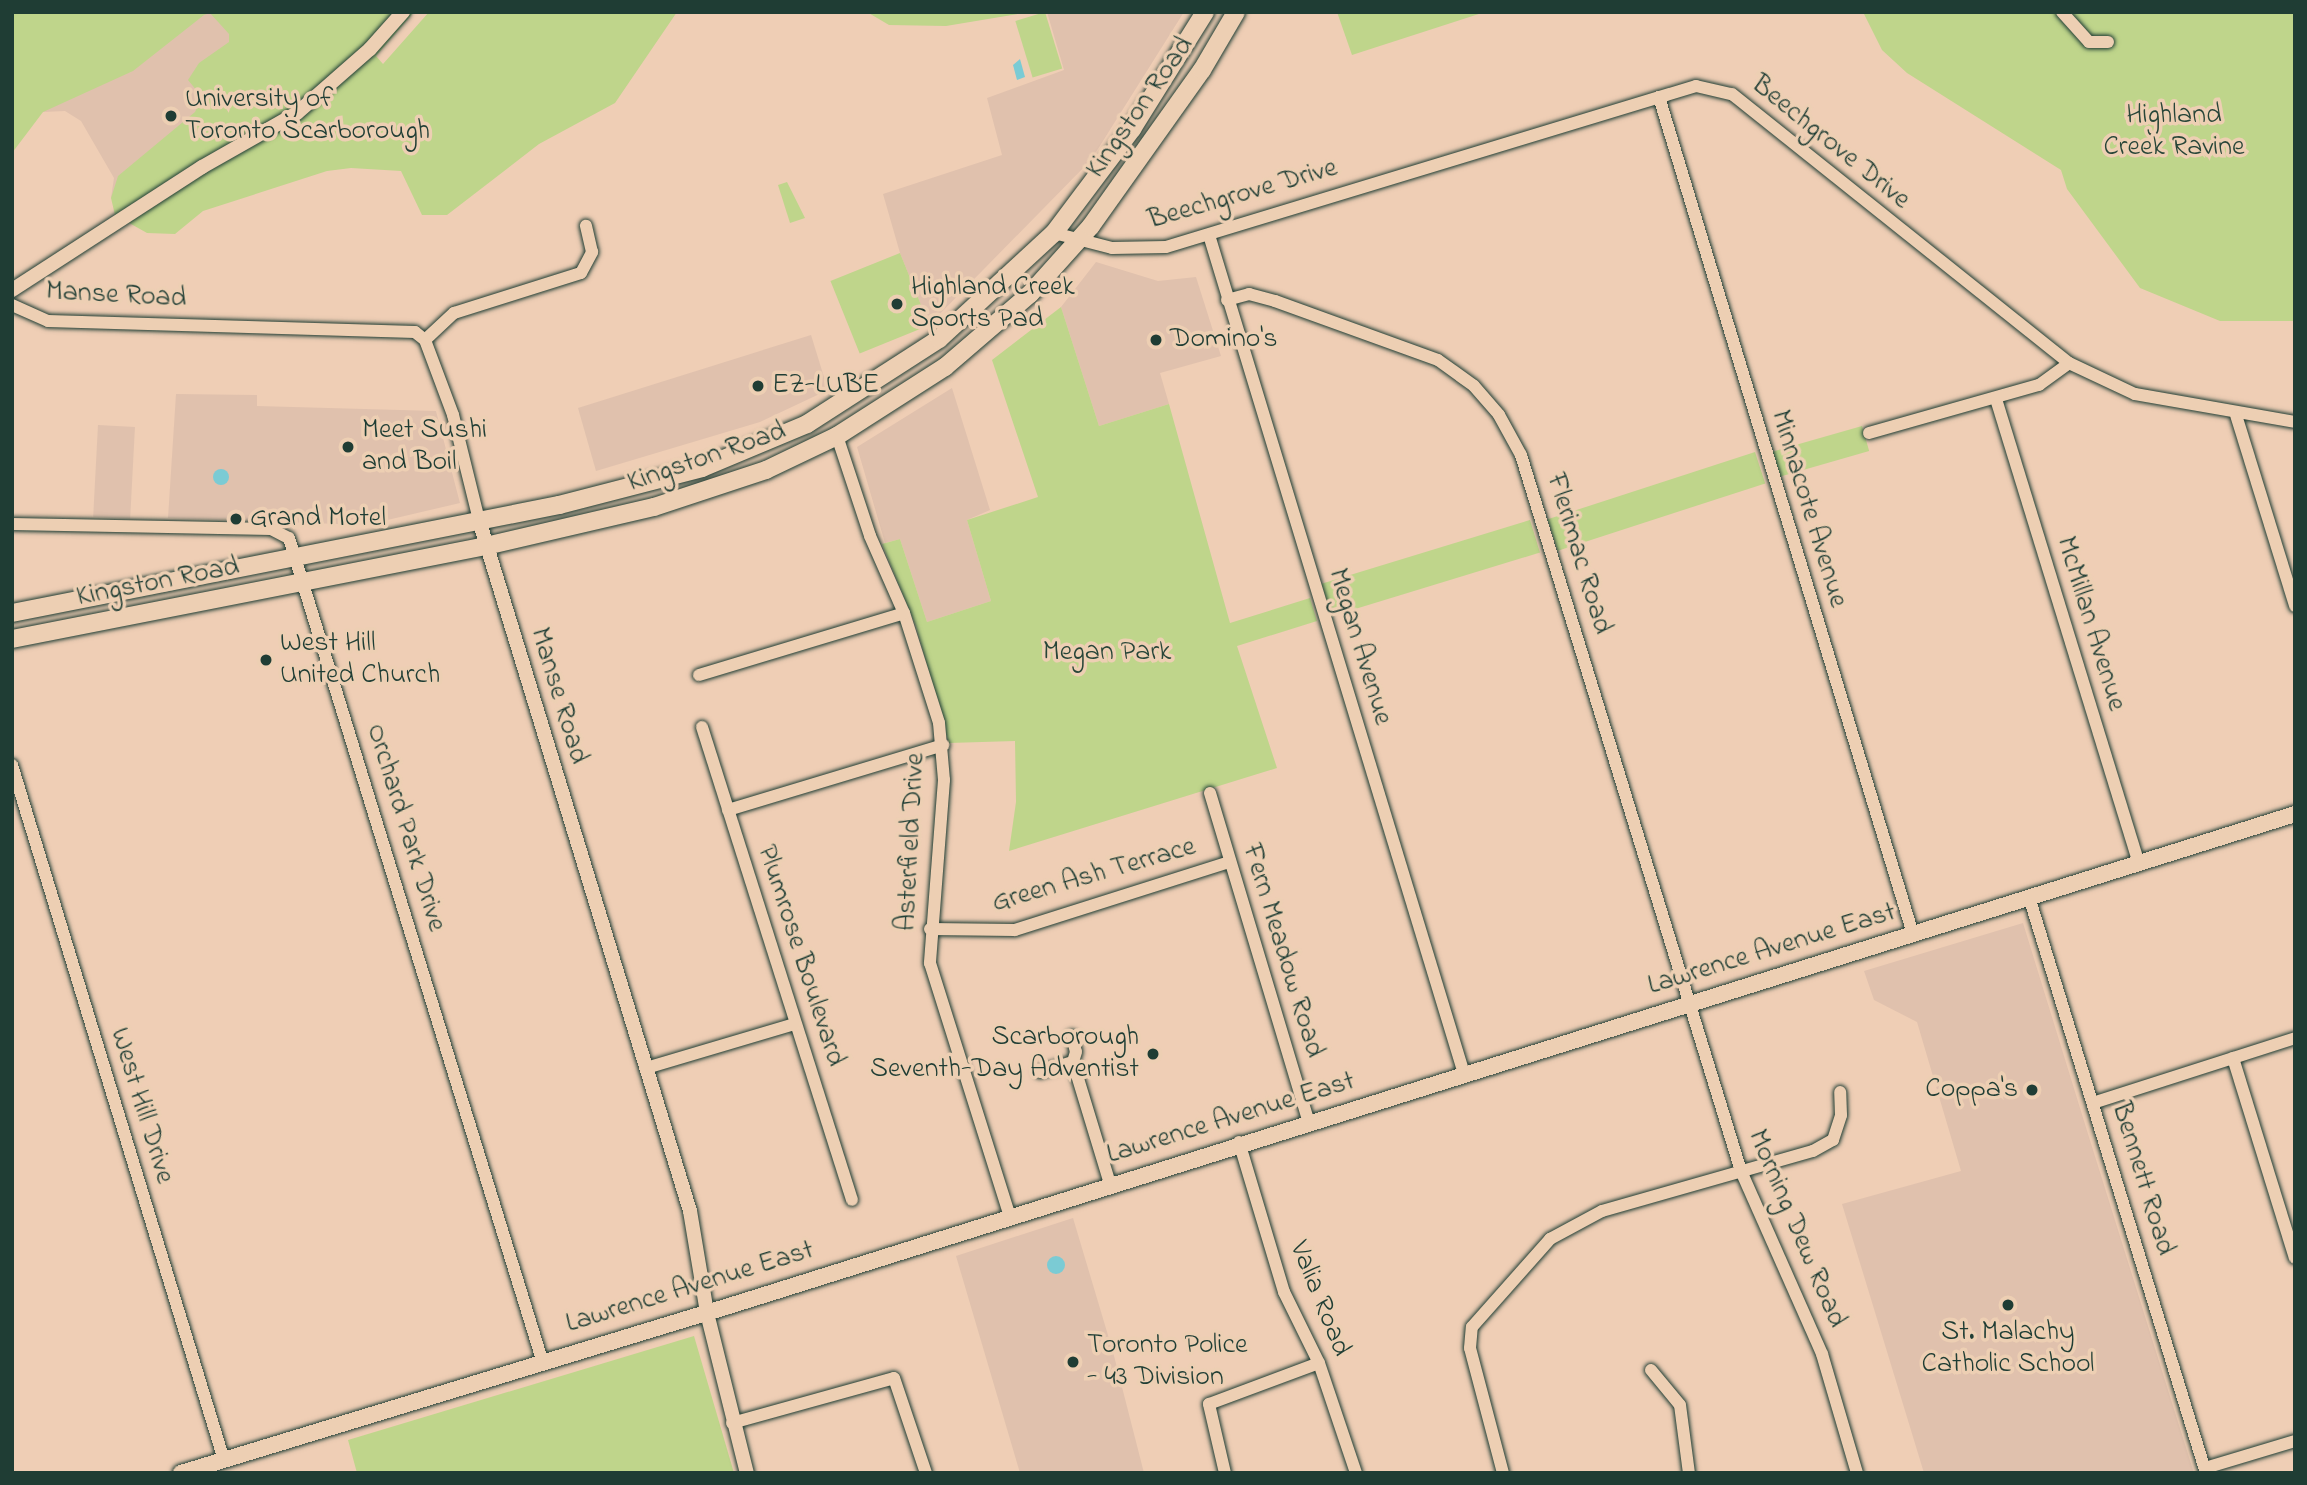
<!DOCTYPE html>
<html>
<head>
<meta charset="utf-8">
<style>
  body { margin:0 }
  #map { position:relative; width:2307px; height:1485px; overflow:hidden; background:#efceb5; font-family:"Indie Flower",sans-serif }
  div>[style] { position:absolute }
  .built>* { inset:0; background:#e0c1ad; transform-origin:0 0 }
  .green>* { inset:0; background:#bfd58b; transform-origin:0 0 }
  .water>* { inset:0; background:#7bcbd4 }
  .round { border-radius:50% }
  .roads { filter:drop-shadow(0 0 2px #1f3d34) drop-shadow(0 0 2px #1f3d34) }
  .minor>* { height:12px; margin:-6px; padding:0 6px; transform-origin:6px; border-radius:6px; background:#edcfb3 }
  .tertiary>* { height:14px; margin:-7px; padding:0 7px; transform-origin:7px; border-radius:7px; background:#edcfb3 }
  .secondary>* { height:16px; margin:-8px; padding:0 8px; transform-origin:8px; border-radius:8px; background:#edcfb3 }
  .primary>* { height:18px; margin:-9px; padding:0 9px; transform-origin:9px; border-radius:9px; background:#edcfb3 }
  .dots>* { width:19px; height:19px; translate:-50% -50%; box-sizing:border-box; border:4px solid #edcfb3; border-radius:50% }
  span { translate:-50% -50%; white-space:nowrap; text-align:center; line-height:1.15; -webkit-text-stroke:7px #edcfb3; paint-order:stroke }
  .poi-label { font-size:28px; color:#1f3d34 }
  .left { translate:0 -50%; text-align:left }
  .right { translate:-100% -50%; text-align:right }
  .street-label { font-size:28px; color:#1f3d34 }
  .park-label { font-size:28px; color:#274538 }
  .frame { position:absolute; inset:0; border:14px solid #1f3d34; pointer-events:none }
</style>
</head>
<body>
<div id="map">
  <div class="built">
    <div style="clip-path:polygon(12px 12px,393px 12px,111px 198px,114px 178px,81px 121px,65px 111px,43px 112px,12px 125px)"></div>
    <div style="clip-path:polygon(1047px 12px,1184px 12px,1091px 160px,929px 325px,900px 253px,883px 194px,1002px 155px,987px 98px,1064px 70px)"></div>
    <div style="clip-path:polygon(1096px 262px,1158px 281px,1196px 277px,1221px 356px,1160px 373px,1169px 404px,1099px 426px,1061px 307px)"></div>
    <div style="clip-path:polygon(811px 335px,828px 390px,760px 422px,596px 471px,578px 408px)"></div>
    <div style="clip-path:polygon(952px 388px,990px 510px,967px 520px,991px 601px,927px 622px,900px 539px,885px 543px,857px 447px)"></div>
    <div style="clip-path:polygon(176px 394px,257px 395px,257px 406px,436px 411px,460px 503px,366px 525px,168px 518px)"></div>
    <div style="left:98px;top:425px;width:37px;height:92px;rotate:3deg"></div>
    <div style="clip-path:polygon(2023px 923px,2088px 1134px,2194px 1473px,1924px 1473px,1842px 1204px,1961px 1171px,1917px 1022px,1874px 1000px,1864px 971px)"></div>
    <div style="clip-path:polygon(1073px 1218px,1113px 1352px,1144px 1473px,1020px 1473px,956px 1256px)"></div>
  </div>
  <div class="green">
    <div style="clip-path:polygon(12px 12px,414px 12px,376px 56px,383px 64px,429px 12px,677px 12px,615px 103px,539px 144px,447px 215px,422px 215px,401px 171px,351px 168px,327px 171px,203px 211px,175px 234px,147px 233px,115px 215px,111px 198px,118px 176px,195px 112px,202px 97px,188px 80px,199px 63px,229px 42px,229px 34px,210px 13px,204px 15px,133px 71px,43px 112px,12px 153px)"></div>
    <div style="clip-path:polygon(867px 12px,1030px 12px,946px 26px,889px 25px)"></div>
    <div style="left:1045px;top:12px;width:59px;height:31px;rotate:73deg"></div>
    <div style="clip-path:polygon(1337px 12px,1485px 12px,1352px 55px)"></div>
    <div style="clip-path:polygon(1863px 12px,2295px 12px,2295px 321px,2220px 321px,2140px 288px,2067px 189px,2061px 170px,1907px 73px,1882px 50px)"></div>
    <div style="clip-path:polygon(787px 182px,805px 218px,790px 223px,778px 185px)"></div>
    <div style="left:900px;top:253px;width:78px;height:75px;rotate:68deg"></div>
    <div style="clip-path:polygon(1061px 307px,1099px 426px,1169px 404px,1230px 623px,1310px 598px,1317px 621px,1237px 646px,1277px 768px,1009px 851px,1016px 802px,1015px 741px,949px 743px,916px 626px,882px 544px,900px 539px,927px 622px,991px 601px,967px 520px,1038px 497px,992px 360px)"></div>
    <div style="left:1862px;top:426px;width:26px;height:94px;rotate:74deg"></div>
    <div style="left:1755px;top:452px;width:33px;height:218px;rotate:72deg"></div>
    <div style="left:1530px;top:520px;width:34px;height:218px;rotate:73deg"></div>
    <div style="clip-path:polygon(694px 1336px,734px 1473px,357px 1473px,348px 1440px)"></div>
  </div>
  <div class="water">
    <div style="clip-path:polygon(1020px 59px,1025px 77px,1017px 80px,1013px 65px)"></div>
    <div class="round" style="left:213px;top:469px;width:16px;height:16px"></div>
    <div class="round" style="left:1047px;top:1256px;width:18px;height:18px"></div>
  </div>
  <div class="roads">
    <div class="minor">
      <div style="left:2062px;top:12px;width:40px;rotate:48deg"></div>
      <div style="left:2089px;top:42px;width:19px"></div>
      <div style="left:1659px;top:97px;width:875px;rotate:73.12deg"></div>
      <div style="left:1054px;top:233px;width:60px;rotate:14.5deg"></div>
      <div style="left:1112px;top:248px;width:54px;rotate:-1.1deg"></div>
      <div style="left:1166px;top:247px;width:554px;rotate:-16.9deg"></div>
      <div style="left:1696px;top:86px;width:37px;rotate:13deg"></div>
      <div style="left:1732px;top:94px;width:431px;rotate:38.6deg"></div>
      <div style="left:2069px;top:363px;width:73px;rotate:25.2deg"></div>
      <div style="left:2135px;top:394px;width:162px;rotate:9.9deg"></div>
      <div style="left:1209px;top:235px;width:877px;rotate:73.09deg"></div>
      <div style="left:1227px;top:300px;width:23px;rotate:-15deg"></div>
      <div style="left:1249px;top:294px;width:27px;rotate:15deg"></div>
      <div style="left:1275px;top:301px;width:173px;rotate:19.9deg"></div>
      <div style="left:1438px;top:360px;width:44px;rotate:35.8deg"></div>
      <div style="left:1474px;top:386px;width:38px;rotate:49deg"></div>
      <div style="left:1499px;top:415px;width:46px;rotate:61.2deg"></div>
      <div style="left:1521px;top:455px;width:749px;rotate:72.92deg"></div>
      <div style="left:1741px;top:1171px;width:200px;rotate:66.1deg"></div>
      <div style="left:1822px;top:1354px;width:124px;rotate:73.6deg"></div>
      <div style="left:12px;top:305px;width:39px;rotate:24deg"></div>
      <div style="left:48px;top:321px;width:367px;rotate:1.7deg"></div>
      <div style="left:415px;top:332px;width:13px;rotate:39deg"></div>
      <div style="left:425px;top:340px;width:80px;rotate:69.5deg"></div>
      <div style="left:453px;top:415px;width:108px;rotate:76.1deg"></div>
      <div style="left:425px;top:340px;width:40px;rotate:-43deg"></div>
      <div style="left:454px;top:313px;width:133px;rotate:-17.5deg"></div>
      <div style="left:581px;top:273px;width:24px;rotate:-62deg"></div>
      <div style="left:592px;top:252px;width:27px;rotate:-103deg"></div>
      <div style="left:1996px;top:399px;width:486px;rotate:72.9deg"></div>
      <div style="left:2236px;top:415px;width:200px;rotate:72.8deg"></div>
      <div style="left:1869px;top:433px;width:177px;rotate:-15.8deg"></div>
      <div style="left:2039px;top:385px;width:37px;rotate:-36deg"></div>
      <div style="left:837px;top:436px;width:105px;rotate:71.7deg"></div>
      <div style="left:870px;top:536px;width:84px;rotate:66.2deg"></div>
      <div style="left:904px;top:613px;width:115px;rotate:72.3deg"></div>
      <div style="left:939px;top:723px;width:57px;rotate:85deg"></div>
      <div style="left:944px;top:780px;width:184px;rotate:94.4deg"></div>
      <div style="left:930px;top:963px;width:265px;rotate:72.5deg"></div>
      <div style="left:12px;top:524px;width:259px;rotate:1.1deg"></div>
      <div style="left:271px;top:529px;width:20px;rotate:27deg"></div>
      <div style="left:289px;top:538px;width:860px;rotate:72.89deg"></div>
      <div style="left:699px;top:675px;width:214px;rotate:-16.8deg"></div>
      <div style="left:702px;top:727px;width:496px;rotate:72.4deg"></div>
      <div style="left:12px;top:765px;width:727px;rotate:73.04deg"></div>
      <div style="left:1210px;top:793px;width:345px;rotate:73.3deg"></div>
      <div style="left:728px;top:810px;width:225px;rotate:-16.8deg"></div>
      <div style="left:2030px;top:900px;width:599px;rotate:72.93deg"></div>
      <div style="left:930px;top:929px;width:85px;rotate:0.7deg"></div>
      <div style="left:1015px;top:930px;width:225px;rotate:-17.6deg"></div>
      <div style="left:1072px;top:1036px;width:16px;rotate:76deg"></div>
      <div style="left:1076px;top:1052px;width:10px;rotate:107deg"></div>
      <div style="left:1073px;top:1062px;width:127px;rotate:73.1deg"></div>
      <div style="left:2233px;top:1058px;width:209px;rotate:72.8deg"></div>
      <div style="left:646px;top:1068px;width:155px;rotate:-16.5deg"></div>
      <div style="left:1040px;top:1072px;width:34px;rotate:-17deg"></div>
      <div style="left:2093px;top:1103px;width:212px;rotate:-17.8deg"></div>
      <div style="left:1239px;top:1142px;width:157px;rotate:73.3deg"></div>
      <div style="left:1284px;top:1292px;width:79px;rotate:63.8deg"></div>
      <div style="left:1319px;top:1363px;width:116px;rotate:71.4deg"></div>
      <div style="left:1651px;top:1370px;width:45px;rotate:50.4deg"></div>
      <div style="left:1680px;top:1405px;width:69px;rotate:82.5deg"></div>
      <div style="left:732px;top:1423px;width:168px;rotate:-15.5deg"></div>
      <div style="left:894px;top:1378px;width:100px;rotate:71.4deg"></div>
      <div style="left:2205px;top:1468px;width:94px;rotate:-16.7deg"></div>
      <div style="left:1225px;top:1473px;width:71px;rotate:-103.1deg"></div>
      <div style="left:1209px;top:1404px;width:117px;rotate:-20.4deg"></div>
      <div style="left:1503px;top:1473px;width:129px;rotate:-104.8deg"></div>
      <div style="left:1470px;top:1348px;width:21px;rotate:-85deg"></div>
      <div style="left:1472px;top:1327px;width:118px;rotate:-48.4deg"></div>
      <div style="left:1550px;top:1239px;width:59px;rotate:-28.3deg"></div>
      <div style="left:1602px;top:1211px;width:219px;rotate:-15.9deg"></div>
      <div style="left:1813px;top:1151px;width:23px;rotate:-29deg"></div>
      <div style="left:1833px;top:1140px;width:26px;rotate:-72deg"></div>
      <div style="left:1841px;top:1115px;width:23px;rotate:-92deg"></div>
    </div>
    <div class="tertiary">
      <div style="left:12px;top:290px;width:226px;rotate:-32.9deg"></div>
      <div style="left:202px;top:167px;width:109px;rotate:-29.6deg"></div>
      <div style="left:297px;top:113px;width:97px;rotate:-41.2deg"></div>
      <div style="left:370px;top:49px;width:50px;rotate:-48.3deg"></div>
      <div style="left:479px;top:520px;width:722px;rotate:73.02deg"></div>
      <div style="left:690px;top:1211px;width:103px;rotate:80.5deg"></div>
      <div style="left:707px;top:1313px;width:165px;rotate:76deg"></div>
    </div>
    <div class="secondary">
      <div style="left:181px;top:1473px;width:573px;rotate:-16.95deg"></div>
      <div style="left:729px;top:1306px;width:1641px;rotate:-17.44deg"></div>
    </div>
    <div class="primary">
      <div style="left:12px;top:613px;width:558px;rotate:-11.17deg"></div>
      <div style="left:559px;top:505px;width:148px;rotate:-14.5deg"></div>
      <div style="left:702px;top:468px;width:114px;rotate:-22.7deg"></div>
      <div style="left:807px;top:424px;width:157px;rotate:-32.8deg"></div>
      <div style="left:939px;top:339px;width:156px;rotate:-42.7deg"></div>
      <div style="left:1054px;top:233px;width:130px;rotate:-53.1deg"></div>
      <div style="left:1132px;top:129px;width:138px;rotate:-58deg"></div>
      <div style="left:12px;top:639px;width:483px;rotate:-11.1deg"></div>
      <div style="left:486px;top:546px;width:172px;rotate:-13.1deg"></div>
      <div style="left:654px;top:507px;width:118px;rotate:-18.3deg"></div>
      <div style="left:766px;top:470px;width:79px;rotate:-25.6deg"></div>
      <div style="left:837px;top:436px;width:128px;rotate:-32.6deg"></div>
      <div style="left:945px;top:367px;width:112px;rotate:-40.7deg"></div>
      <div style="left:1030px;top:294px;width:91px;rotate:-48.1deg"></div>
      <div style="left:1091px;top:226px;width:191px;rotate:-54.6deg"></div>
      <div style="left:1202px;top:70px;width:67px;rotate:-59.6deg"></div>
    </div>
  </div>
  <div class="dots">
    <div style="left:171px;top:116px;background:#1f3d34"></div>
    <div style="left:897px;top:304px;background:#1f3d34"></div>
    <div style="left:1156px;top:340px;background:#1f3d34"></div>
    <div style="left:758px;top:386px;background:#1f3d34"></div>
    <div style="left:348px;top:447px;background:#1f3d34"></div>
    <div style="left:236px;top:519px;background:#1f3d34"></div>
    <div style="left:266px;top:660px;background:#1f3d34"></div>
    <div style="left:1153px;top:1054px;background:#1f3d34"></div>
    <div style="left:2032px;top:1090px;background:#1f3d34"></div>
    <div style="left:2008px;top:1305px;background:#1f3d34"></div>
    <div style="left:1073px;top:1362px;background:#1f3d34"></div>
  </div>
  <div class="poi-label">
    <span class="left" style="left:185px;top:116px">University of<br>Toronto Scarborough</span>
    <span class="left" style="left:911px;top:304px">Highland Creek<br>Sports Pad</span>
    <span class="left" style="left:1170px;top:340px">Domino's</span>
    <span class="left" style="left:772px;top:386px">EZ-LUBE</span>
    <span class="left" style="left:362px;top:447px">Meet Sushi<br>and Boil</span>
    <span class="left" style="left:250px;top:519px">Grand Motel</span>
    <span class="left" style="left:280px;top:660px">West Hill<br>United Church</span>
    <span class="right" style="left:1139px;top:1054px">Scarborough<br>Seventh-Day Adventist</span>
    <span class="right" style="left:2018px;top:1090px">Coppa's</span>
    <span style="left:2008px;top:1349px">St. Malachy<br>Catholic School</span>
    <span class="left" style="left:1087px;top:1362px">Toronto Police<br>- 43 Division</span>
  </div>
  <div class="street-label">
    <span style="left:1141px;top:108px;rotate:-55deg">Kingston Road</span>
    <span style="left:1830px;top:143px;rotate:39deg">Beechgrove Drive</span>
    <span style="left:1243px;top:195px;rotate:-16deg">Beechgrove Drive</span>
    <span style="left:116px;top:296px;rotate:3deg">Manse Road</span>
    <span style="left:707px;top:458px;rotate:-19deg">Kingston Road</span>
    <span style="left:1808px;top:509px;rotate:73deg">Minnacote Avenue</span>
    <span style="left:1578px;top:554px;rotate:73deg">Flerimac Road</span>
    <span style="left:158px;top:583px;rotate:-11deg">Kingston Road</span>
    <span style="left:2090px;top:624px;rotate:73deg">McMillan Avenue</span>
    <span style="left:1359px;top:647px;rotate:73deg">Megan Avenue</span>
    <span style="left:558px;top:696px;rotate:73deg">Manse Road</span>
    <span style="left:405px;top:828px;rotate:73deg">Orchard Park Drive</span>
    <span style="left:912px;top:842px;rotate:-87deg">Asterfield Drive</span>
    <span style="left:1094px;top:876px;rotate:-16deg">Green Ash Terrace</span>
    <span style="left:1772px;top:950px;rotate:-17deg">Lawrence Avenue East</span>
    <span style="left:1282px;top:951px;rotate:73deg">Fern Meadow Road</span>
    <span style="left:800px;top:956px;rotate:72deg">Plumrose Boulevard</span>
    <span style="left:141px;top:1106px;rotate:73deg">West Hill Drive</span>
    <span style="left:1231px;top:1119px;rotate:-17deg">Lawrence Avenue East</span>
    <span style="left:2142px;top:1179px;rotate:73deg">Bennett Road</span>
    <span style="left:1796px;top:1229px;rotate:67deg">Morning Dew Road</span>
    <span style="left:690px;top:1288px;rotate:-17deg">Lawrence Avenue East</span>
    <span style="left:1319px;top:1299px;rotate:68deg">Valia Road</span>
  </div>
  <div class="park-label">
    <span style="left:2174px;top:132px">Highland<br>Creek Ravine</span>
    <span style="left:1107px;top:653px">Megan Park</span>
  </div>
  <div class="frame"></div>
</div>
</body>
</html>
